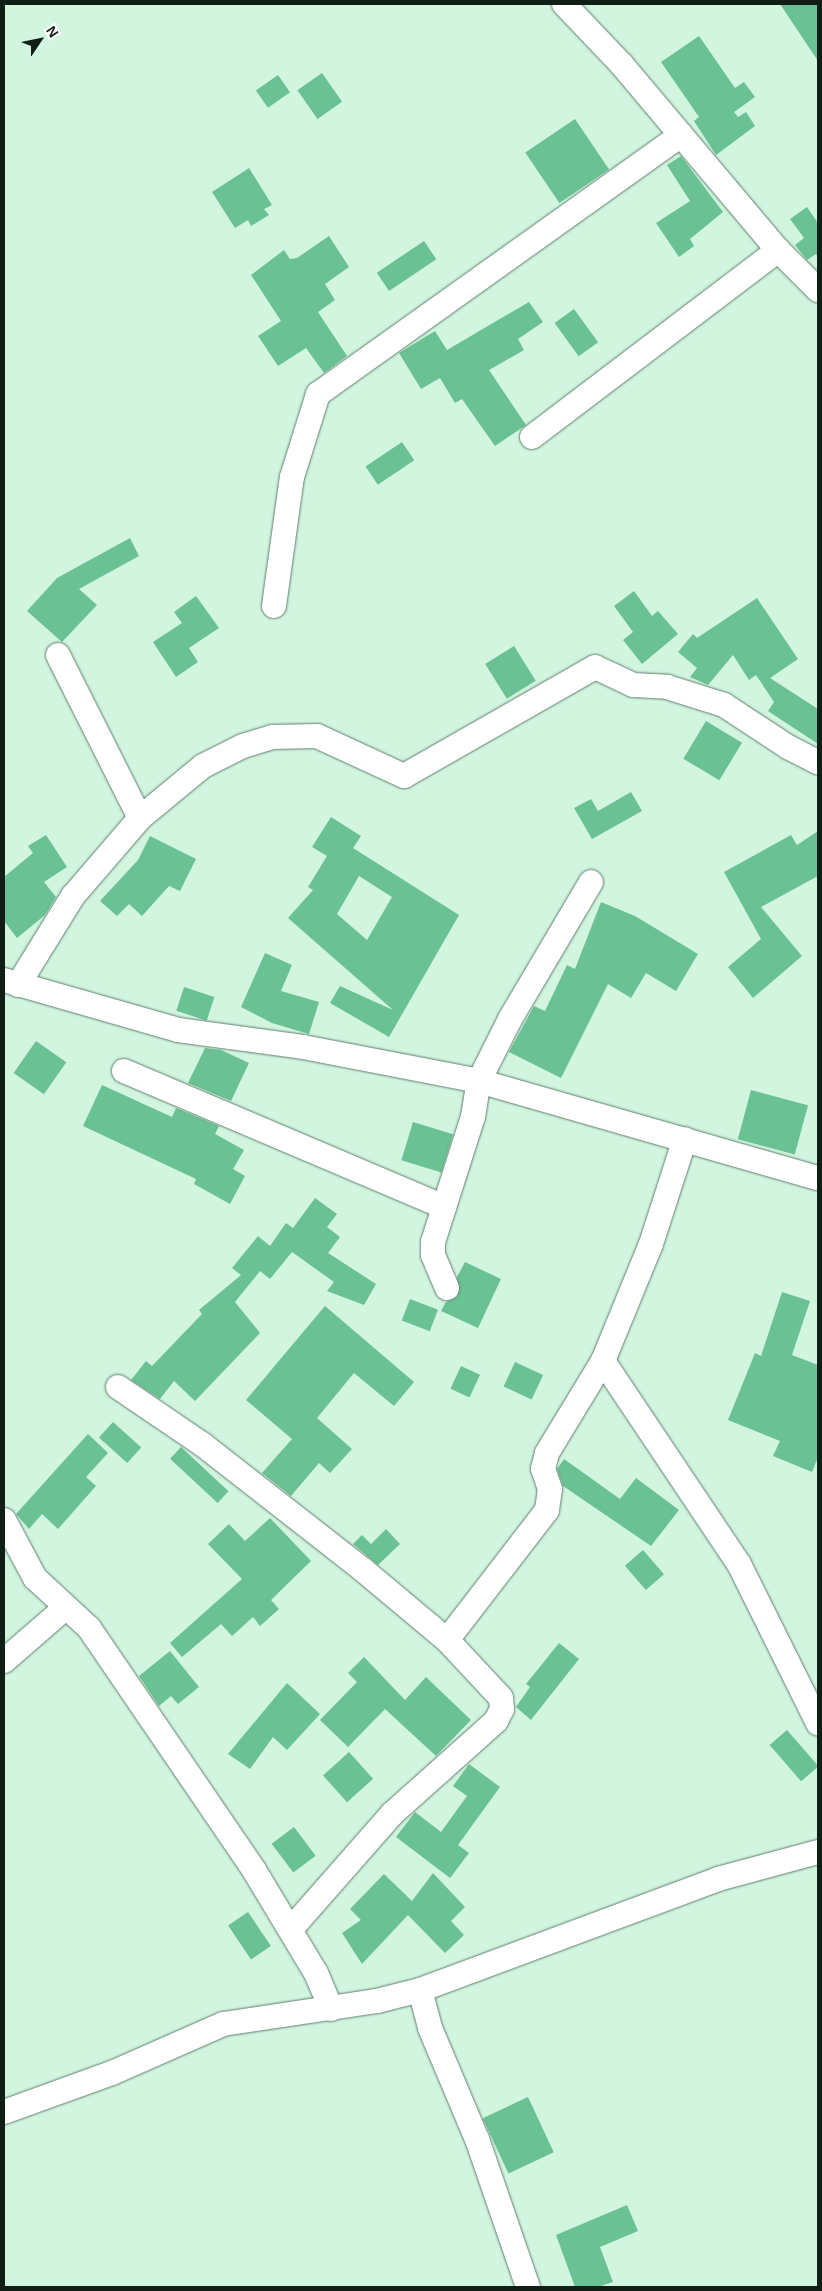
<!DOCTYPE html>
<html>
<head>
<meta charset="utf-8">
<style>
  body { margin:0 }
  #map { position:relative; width:822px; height:2291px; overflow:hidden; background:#d2f5e0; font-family:Helvetica,sans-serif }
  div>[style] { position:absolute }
  .building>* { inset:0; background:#6ac193; transform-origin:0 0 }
  .roads { filter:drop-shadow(0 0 1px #5e7e6c) drop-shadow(0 0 1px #5e7e6c) }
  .minor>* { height:24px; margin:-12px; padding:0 12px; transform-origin:12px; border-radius:12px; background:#fff }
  span { translate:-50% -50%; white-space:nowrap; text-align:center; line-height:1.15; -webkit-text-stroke:4px #fff; paint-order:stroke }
  .frame { position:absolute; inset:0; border:5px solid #111e16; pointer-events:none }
  .north { position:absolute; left:15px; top:15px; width:50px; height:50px; -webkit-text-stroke:4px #fff; paint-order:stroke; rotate:56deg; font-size:14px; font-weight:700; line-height:20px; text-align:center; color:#111e16 }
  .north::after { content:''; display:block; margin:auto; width:18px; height:22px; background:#111e16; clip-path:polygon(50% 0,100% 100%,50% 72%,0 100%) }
</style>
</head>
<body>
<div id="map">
  <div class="building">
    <div style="clip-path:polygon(780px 4px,818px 4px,818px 61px)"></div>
    <div style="clip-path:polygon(699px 36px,735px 88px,744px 82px,755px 97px,734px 112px,738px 117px,746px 112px,755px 126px,716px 155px,694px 121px,699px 117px,661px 62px)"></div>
    <div style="left:322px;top:73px;width:35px;height:30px;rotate:55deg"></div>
    <div style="left:278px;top:75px;width:21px;height:27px;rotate:55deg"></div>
    <div style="left:575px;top:119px;width:61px;height:60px;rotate:56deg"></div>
    <div style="clip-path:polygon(681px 156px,723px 212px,690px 239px,694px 246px,679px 257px,656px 223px,690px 201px,667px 165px)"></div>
    <div style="clip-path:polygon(249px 168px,272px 205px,264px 209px,269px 215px,251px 226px,248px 220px,235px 228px,212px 192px)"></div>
    <div style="clip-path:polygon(807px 207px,818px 223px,818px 257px,816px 254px,807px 260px,795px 245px,804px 238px,790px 219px)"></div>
    <div style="clip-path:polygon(329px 236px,349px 267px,325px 284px,335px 300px,318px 312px,347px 356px,324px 373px,306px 348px,278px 366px,258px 336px,281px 321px,251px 275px,284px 250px,290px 259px,297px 258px)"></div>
    <div style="left:424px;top:241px;width:22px;height:57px;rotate:56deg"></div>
    <div style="clip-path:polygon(529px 302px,543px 322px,518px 339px,524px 350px,489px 370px,526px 425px,495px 446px,462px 399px,455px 403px,440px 378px,421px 389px,399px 353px,435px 331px,447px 350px)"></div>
    <div style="left:574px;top:309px;width:41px;height:24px;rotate:54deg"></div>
    <div style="left:402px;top:442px;width:22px;height:44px;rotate:56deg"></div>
    <div style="clip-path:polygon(130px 538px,139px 556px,79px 589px,97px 605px,62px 642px,27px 611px,57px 578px)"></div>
    <div style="clip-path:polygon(634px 591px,652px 616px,658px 611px,678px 634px,642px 664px,623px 640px,633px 632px,614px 606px)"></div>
    <div style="clip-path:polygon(196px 596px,219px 628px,189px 648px,198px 662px,176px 677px,153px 642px,182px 623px,174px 612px)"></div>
    <div style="clip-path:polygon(757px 598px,798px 659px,770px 678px,818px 709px,818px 744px,768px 711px,774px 702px,756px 675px,749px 680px,733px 655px,708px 685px,690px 677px,697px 668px,678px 652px,693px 634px,697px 638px)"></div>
    <div style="left:514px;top:646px;width:41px;height:34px;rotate:58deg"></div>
    <div style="left:706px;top:721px;width:42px;height:44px;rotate:31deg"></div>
    <div style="clip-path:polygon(631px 792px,642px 811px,592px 839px,574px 808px,591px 799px,598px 811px)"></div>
    <div style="clip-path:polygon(evenodd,331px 817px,361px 836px,353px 848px,459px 915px,389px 1037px,330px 1003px,340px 986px,393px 1010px,288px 918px,313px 890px,308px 887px,327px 856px,312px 847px,331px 817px,359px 876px,392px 897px,367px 940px,337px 914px,359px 876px)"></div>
    <div style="clip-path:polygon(818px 831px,818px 876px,761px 907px,802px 956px,753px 998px,728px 967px,761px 939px,724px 872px,791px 835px,797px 845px)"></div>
    <div style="clip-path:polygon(46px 835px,67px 867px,44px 882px,56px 897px,45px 915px,17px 938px,4px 921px,4px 877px,33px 853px,28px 846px)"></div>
    <div style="clip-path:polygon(150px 836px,196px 859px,180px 891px,169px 886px,142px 916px,129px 904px,117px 916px,100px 901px,138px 860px)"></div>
    <div style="clip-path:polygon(601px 902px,635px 916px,698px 954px,676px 991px,646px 973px,631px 998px,608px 984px,561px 1078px,509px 1052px,534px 1006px,545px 1011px,567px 965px,575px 969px)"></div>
    <div style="clip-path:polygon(265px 953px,292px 965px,281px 991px,319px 1002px,309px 1034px,272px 1023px,241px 1007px)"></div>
    <div style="left:184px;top:987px;width:32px;height:25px;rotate:18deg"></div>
    <div style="left:36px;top:1041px;width:37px;height:39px;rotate:35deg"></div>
    <div style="clip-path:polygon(205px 1048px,221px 1050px,249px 1063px,231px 1101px,188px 1083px)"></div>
    <div style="clip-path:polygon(102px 1085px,172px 1117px,176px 1108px,219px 1126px,215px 1134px,244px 1150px,233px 1169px,245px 1176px,230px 1204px,194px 1184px,196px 1179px,83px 1126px)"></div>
    <div style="left:751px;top:1090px;width:59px;height:51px;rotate:15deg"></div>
    <div style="left:413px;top:1122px;width:42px;height:40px;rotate:17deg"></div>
    <div style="clip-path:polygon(315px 1198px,337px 1214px,327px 1227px,340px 1237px,328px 1253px,376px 1284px,364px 1305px,327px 1291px,334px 1282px,292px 1252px,270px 1279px,260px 1271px,235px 1302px,260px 1333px,195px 1401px,174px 1381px,160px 1399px,131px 1380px,146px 1361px,152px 1366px,202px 1314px,199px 1310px,241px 1275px,232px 1268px,258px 1236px,270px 1246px,286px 1223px,293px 1228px)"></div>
    <div style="clip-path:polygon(465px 1262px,501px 1279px,478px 1328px,441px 1311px,446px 1302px,458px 1296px,457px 1277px)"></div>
    <div style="clip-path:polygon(782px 1292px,810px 1301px,792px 1355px,818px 1365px,818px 1457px,812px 1472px,773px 1456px,780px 1441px,728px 1420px,755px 1353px,761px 1356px)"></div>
    <div style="left:410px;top:1299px;width:30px;height:23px;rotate:21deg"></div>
    <div style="clip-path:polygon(325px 1306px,414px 1382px,394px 1406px,354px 1373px,317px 1418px,352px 1449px,330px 1473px,319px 1463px,291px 1496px,262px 1473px,292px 1439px,246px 1400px)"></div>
    <div style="left:515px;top:1362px;width:31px;height:27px;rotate:25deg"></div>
    <div style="left:461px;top:1366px;width:21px;height:25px;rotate:25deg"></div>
    <div style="left:113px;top:1422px;width:38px;height:21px;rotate:42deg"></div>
    <div style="clip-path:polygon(88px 1434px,108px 1453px,86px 1477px,96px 1486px,58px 1529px,42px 1514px,29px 1529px,16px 1514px)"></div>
    <div style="left:181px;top:1447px;width:65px;height:16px;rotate:43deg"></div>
    <div style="clip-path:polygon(564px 1459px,620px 1499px,636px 1478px,679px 1510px,651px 1546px,563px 1486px,557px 1469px)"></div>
    <div style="clip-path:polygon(270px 1518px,311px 1561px,271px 1600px,279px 1609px,260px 1626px,253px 1617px,232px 1636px,221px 1624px,182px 1657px,170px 1643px,242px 1579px,208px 1544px,229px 1524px,245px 1541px)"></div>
    <div style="clip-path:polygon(386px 1529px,400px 1544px,378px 1565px,353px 1544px,362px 1535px,371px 1544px)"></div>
    <div style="left:643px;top:1550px;width:32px;height:24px;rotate:49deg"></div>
    <div style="clip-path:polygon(559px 1643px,579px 1659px,531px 1720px,516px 1707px,530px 1687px,526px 1684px)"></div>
    <div style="clip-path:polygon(170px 1651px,199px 1687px,178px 1704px,171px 1696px,159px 1706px,139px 1676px)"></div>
    <div style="clip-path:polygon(364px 1657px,405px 1700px,426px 1677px,471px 1720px,436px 1756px,385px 1709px,348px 1747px,320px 1720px,357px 1682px,348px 1673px)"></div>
    <div style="clip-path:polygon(287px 1683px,320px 1714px,287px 1750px,273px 1737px,250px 1769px,228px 1754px)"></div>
    <div style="left:787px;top:1730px;width:48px;height:23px;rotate:49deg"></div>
    <div style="left:349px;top:1752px;width:36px;height:35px;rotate:48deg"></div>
    <div style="clip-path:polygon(469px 1764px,500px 1787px,458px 1845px,469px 1853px,450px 1878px,396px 1837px,415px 1812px,441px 1832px,467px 1796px,453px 1786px)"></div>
    <div style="left:294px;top:1827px;width:36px;height:28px;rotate:53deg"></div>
    <div style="clip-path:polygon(433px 1873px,465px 1907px,451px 1921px,464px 1935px,445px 1953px,408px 1915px,362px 1964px,342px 1933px,361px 1920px,350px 1909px,384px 1874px,412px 1901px)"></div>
    <div style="left:248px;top:1912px;width:41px;height:24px;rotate:56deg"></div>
    <div style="left:528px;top:2097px;width:61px;height:50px;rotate:65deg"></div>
    <div style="clip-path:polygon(627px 2205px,638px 2231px,600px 2247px,613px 2282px,598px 2287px,575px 2287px,556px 2235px)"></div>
  </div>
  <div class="roads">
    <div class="minor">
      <div style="left:564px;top:4px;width:84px;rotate:46.4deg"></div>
      <div style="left:622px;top:65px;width:242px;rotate:49.9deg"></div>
      <div style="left:778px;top:250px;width:57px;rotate:45deg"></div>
      <div style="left:532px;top:437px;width:309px;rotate:-37.2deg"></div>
      <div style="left:274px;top:606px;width:130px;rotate:-82.1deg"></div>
      <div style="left:292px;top:477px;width:87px;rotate:-72.6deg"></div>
      <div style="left:318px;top:394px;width:446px;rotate:-35.5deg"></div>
      <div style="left:58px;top:655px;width:182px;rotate:63.3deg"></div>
      <div style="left:4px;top:980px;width:181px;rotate:16deg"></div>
      <div style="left:178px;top:1030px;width:126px;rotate:7.7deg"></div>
      <div style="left:303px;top:1047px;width:179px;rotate:10.9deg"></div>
      <div style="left:479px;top:1081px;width:353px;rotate:16deg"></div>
      <div style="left:18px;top:985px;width:105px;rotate:-58.3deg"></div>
      <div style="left:73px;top:896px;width:103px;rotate:-49.3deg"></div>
      <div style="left:140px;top:818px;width:82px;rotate:-39.5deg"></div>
      <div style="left:203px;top:766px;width:45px;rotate:-26.6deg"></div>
      <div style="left:243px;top:746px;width:30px;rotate:-17deg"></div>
      <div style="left:272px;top:737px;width:45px;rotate:-1.3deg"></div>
      <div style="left:317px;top:736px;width:96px;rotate:24.7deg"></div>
      <div style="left:404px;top:776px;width:220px;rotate:-29.7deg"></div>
      <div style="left:595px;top:667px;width:42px;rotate:25.3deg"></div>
      <div style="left:633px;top:685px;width:34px;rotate:3deg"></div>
      <div style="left:667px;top:687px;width:60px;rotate:17.5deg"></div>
      <div style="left:724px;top:705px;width:77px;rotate:33.3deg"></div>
      <div style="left:788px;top:747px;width:34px;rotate:27deg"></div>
      <div style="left:124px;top:1071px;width:348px;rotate:23deg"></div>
      <div style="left:447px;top:1288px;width:36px;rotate:-113deg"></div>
      <div style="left:433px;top:1255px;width:13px;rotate:-90deg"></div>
      <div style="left:433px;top:1242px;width:131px;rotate:-72.3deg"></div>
      <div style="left:473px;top:1117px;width:36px;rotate:-81deg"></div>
      <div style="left:479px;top:1081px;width:69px;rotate:-63.4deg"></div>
      <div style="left:510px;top:1019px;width:159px;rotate:-59.4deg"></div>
      <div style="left:603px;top:1361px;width:244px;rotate:56.2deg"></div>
      <div style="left:739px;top:1564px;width:178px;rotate:63.6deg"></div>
      <div style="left:118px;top:1387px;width:102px;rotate:34.2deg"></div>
      <div style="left:202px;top:1444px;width:203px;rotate:38deg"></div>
      <div style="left:362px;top:1569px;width:111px;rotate:39.9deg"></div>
      <div style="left:447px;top:1640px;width:79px;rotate:47deg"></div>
      <div style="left:501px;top:1698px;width:11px;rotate:85deg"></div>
      <div style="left:502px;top:1709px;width:13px;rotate:117deg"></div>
      <div style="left:496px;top:1721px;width:140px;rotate:138.2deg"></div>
      <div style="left:392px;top:1814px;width:153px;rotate:131.3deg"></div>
      <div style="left:4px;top:1520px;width:66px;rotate:61.9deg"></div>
      <div style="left:35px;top:1578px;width:74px;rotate:42.8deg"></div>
      <div style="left:89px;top:1628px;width:293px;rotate:55.7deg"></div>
      <div style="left:254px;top:1870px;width:120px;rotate:59deg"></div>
      <div style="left:316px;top:1973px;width:39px;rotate:67deg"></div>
      <div style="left:447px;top:1640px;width:164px;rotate:-52.4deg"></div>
      <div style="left:547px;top:1510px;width:21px;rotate:-82deg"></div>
      <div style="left:550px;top:1489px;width:21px;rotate:-109deg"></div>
      <div style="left:543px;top:1469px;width:16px;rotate:-76deg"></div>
      <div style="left:547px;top:1453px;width:108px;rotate:-58.7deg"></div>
      <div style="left:603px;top:1361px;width:126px;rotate:-67.7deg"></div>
      <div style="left:651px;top:1244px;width:110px;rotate:-72.1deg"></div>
      <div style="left:4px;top:1661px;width:81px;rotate:-41deg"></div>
      <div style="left:420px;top:1990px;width:39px;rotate:75deg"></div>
      <div style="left:430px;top:2028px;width:121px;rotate:67.1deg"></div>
      <div style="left:477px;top:2139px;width:157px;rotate:71deg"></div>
      <div style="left:4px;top:2112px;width:115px;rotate:-19.9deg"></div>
      <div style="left:112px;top:2073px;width:121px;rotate:-23.8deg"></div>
      <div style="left:223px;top:2024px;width:156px;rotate:-8.5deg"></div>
      <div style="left:377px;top:2001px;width:44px;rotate:-14.3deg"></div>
      <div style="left:420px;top:1990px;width:318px;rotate:-20.4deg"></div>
      <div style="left:718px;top:1879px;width:104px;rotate:-15.1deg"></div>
    </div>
  </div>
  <div class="frame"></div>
  <div class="north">N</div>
</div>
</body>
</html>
